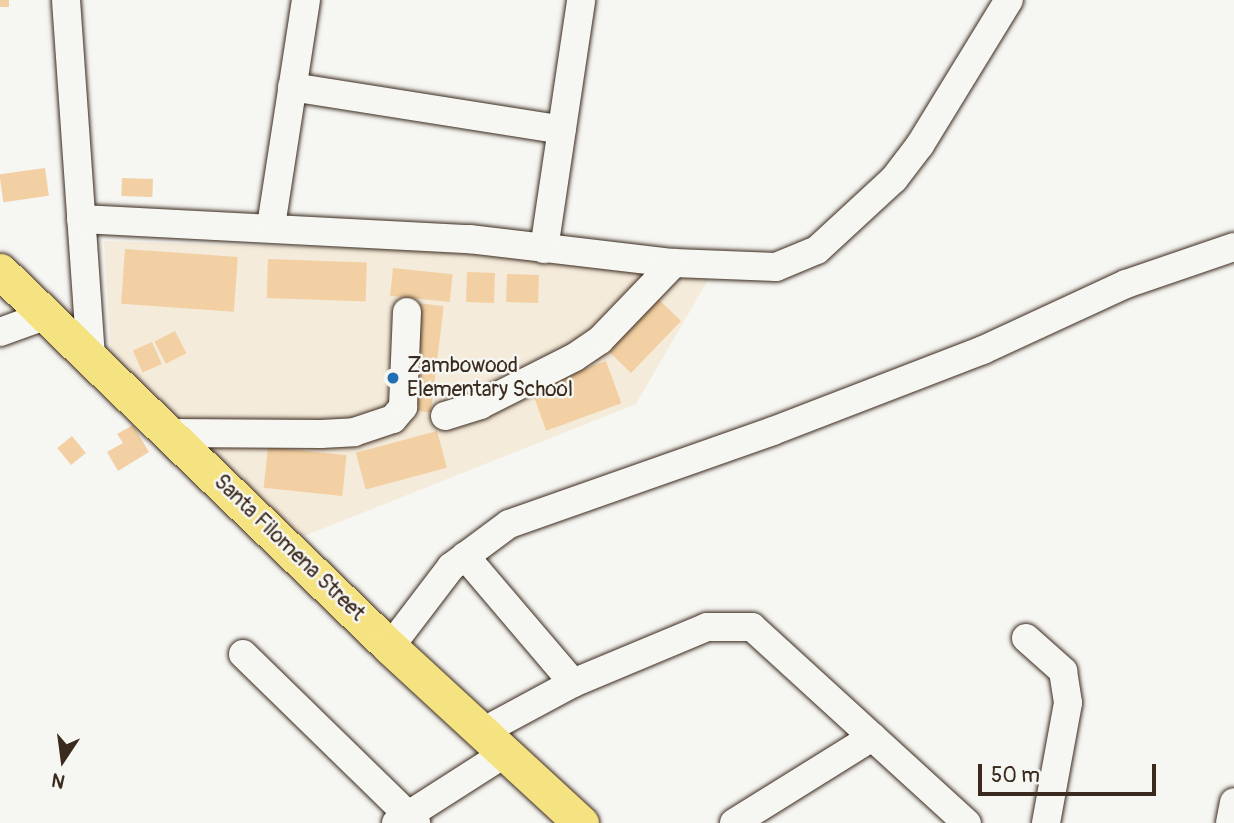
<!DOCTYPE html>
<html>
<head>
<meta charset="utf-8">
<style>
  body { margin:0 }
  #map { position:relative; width:1234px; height:823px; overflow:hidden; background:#f6f6f2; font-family:Pangolin,sans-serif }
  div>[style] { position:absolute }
  .built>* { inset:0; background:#f5ebda }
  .building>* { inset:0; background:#f2d0a3; transform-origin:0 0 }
  .roads { filter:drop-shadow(0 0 2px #3b2a1e) drop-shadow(0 0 2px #3b2a1e) }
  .minor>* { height:28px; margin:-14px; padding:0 14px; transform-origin:14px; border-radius:14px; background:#f6f6f2 }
  .major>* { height:35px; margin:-17.5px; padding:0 17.5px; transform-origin:17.5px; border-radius:17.5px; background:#f5e382 }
  .dots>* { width:19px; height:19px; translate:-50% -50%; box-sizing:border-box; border:4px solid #f6f6f2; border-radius:50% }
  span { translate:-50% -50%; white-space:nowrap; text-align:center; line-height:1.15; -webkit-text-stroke:5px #f6f6f2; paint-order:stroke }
  .poi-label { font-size:21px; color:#3b2a1e }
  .left { translate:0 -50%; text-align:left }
  .street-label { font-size:21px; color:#3b2a1e }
  .north { position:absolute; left:28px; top:725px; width:70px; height:70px; -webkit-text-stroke:5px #f6f6f2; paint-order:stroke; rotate:193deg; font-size:19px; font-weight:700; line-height:28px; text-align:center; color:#3b2a1e }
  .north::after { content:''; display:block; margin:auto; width:24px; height:32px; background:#3b2a1e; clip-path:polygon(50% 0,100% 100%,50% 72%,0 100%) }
  .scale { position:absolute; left:978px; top:764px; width:178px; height:32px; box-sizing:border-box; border:4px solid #3b2a1e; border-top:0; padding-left:9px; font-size:21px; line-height:24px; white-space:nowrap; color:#3b2a1e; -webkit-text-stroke:5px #f6f6f2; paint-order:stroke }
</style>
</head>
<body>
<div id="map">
  <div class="built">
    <div style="clip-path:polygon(104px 241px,482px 252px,712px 273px,636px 404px,294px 540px,183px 433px,111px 352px)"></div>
  </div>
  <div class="building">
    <div style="left:0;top:0;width:9px;height:7px"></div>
    <div style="left:45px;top:168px;width:28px;height:46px;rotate:82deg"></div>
    <div style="left:122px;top:178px;width:31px;height:18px;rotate:2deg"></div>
    <div style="left:125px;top:249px;width:113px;height:55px;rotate:4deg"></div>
    <div style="left:268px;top:259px;width:99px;height:39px;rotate:2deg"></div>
    <div style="left:393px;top:268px;width:60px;height:28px;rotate:6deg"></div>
    <div style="left:467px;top:272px;width:28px;height:30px;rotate:2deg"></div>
    <div style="left:507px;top:274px;width:32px;height:28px;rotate:2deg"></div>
    <div style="left:653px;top:294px;width:39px;height:72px;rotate:44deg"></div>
    <div style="left:409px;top:302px;width:35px;height:107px;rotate:7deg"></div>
    <div style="left:175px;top:331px;width:25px;height:23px;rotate:63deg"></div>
    <div style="left:152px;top:342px;width:24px;height:21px;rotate:66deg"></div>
    <div style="left:606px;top:361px;width:45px;height:80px;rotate:70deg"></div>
    <div style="clip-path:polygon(133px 425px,149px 452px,118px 471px,107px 452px,123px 443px,117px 434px)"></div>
    <div style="left:437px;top:431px;width:38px;height:84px;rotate:75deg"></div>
    <div style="left:72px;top:436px;width:22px;height:19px;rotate:51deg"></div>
    <div style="left:268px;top:447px;width:79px;height:41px;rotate:6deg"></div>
  </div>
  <div class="roads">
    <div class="minor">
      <div style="left:66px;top:0;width:356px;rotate:86deg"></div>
      <div style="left:292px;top:87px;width:273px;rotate:9deg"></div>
      <div style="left:81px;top:219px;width:389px;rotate:3deg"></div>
      <div style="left:469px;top:239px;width:206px;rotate:6.7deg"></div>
      <div style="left:674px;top:263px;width:102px;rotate:2.2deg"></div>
      <div style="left:776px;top:267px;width:44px;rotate:-22.5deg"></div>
      <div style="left:817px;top:250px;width:105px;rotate:-42.7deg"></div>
      <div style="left:894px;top:179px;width:43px;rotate:-52.6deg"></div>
      <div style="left:920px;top:145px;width:170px;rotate:-58.5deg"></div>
      <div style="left:271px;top:226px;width:229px;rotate:-81.2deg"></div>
      <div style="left:544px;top:249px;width:252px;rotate:-81.5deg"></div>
      <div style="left:0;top:332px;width:50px;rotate:-19.9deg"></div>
      <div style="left:445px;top:416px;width:37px;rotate:-17deg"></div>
      <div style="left:480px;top:405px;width:106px;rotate:-26.8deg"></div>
      <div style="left:575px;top:357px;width:30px;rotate:-34deg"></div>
      <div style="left:600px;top:340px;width:107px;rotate:-46.1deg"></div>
      <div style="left:171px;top:433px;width:150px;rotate:0.4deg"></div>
      <div style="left:321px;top:434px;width:33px;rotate:-3deg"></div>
      <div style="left:354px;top:432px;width:41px;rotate:-18.4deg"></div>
      <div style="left:393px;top:419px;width:16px;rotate:-50deg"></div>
      <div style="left:403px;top:407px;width:95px;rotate:-87.6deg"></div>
      <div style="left:465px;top:556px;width:167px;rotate:49.6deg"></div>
      <div style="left:573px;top:683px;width:145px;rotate:-22.7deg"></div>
      <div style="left:707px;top:627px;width:45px"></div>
      <div style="left:752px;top:627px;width:291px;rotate:42.4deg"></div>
      <div style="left:1026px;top:638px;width:50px;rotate:41.7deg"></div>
      <div style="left:1063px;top:671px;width:32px;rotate:81deg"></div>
      <div style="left:1068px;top:703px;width:122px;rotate:100.4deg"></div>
      <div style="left:390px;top:647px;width:101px;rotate:-52.7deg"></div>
      <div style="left:451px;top:567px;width:72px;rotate:-36.6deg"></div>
      <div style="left:509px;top:524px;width:280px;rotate:-19.4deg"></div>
      <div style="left:773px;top:431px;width:225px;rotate:-21.1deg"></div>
      <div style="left:983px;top:350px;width:157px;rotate:-24.8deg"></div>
      <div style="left:1126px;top:284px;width:114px;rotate:-18.9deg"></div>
      <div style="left:243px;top:654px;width:242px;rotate:44.3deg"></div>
      <div style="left:484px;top:731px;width:101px;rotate:-28.3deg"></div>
      <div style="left:396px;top:823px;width:132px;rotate:-32.6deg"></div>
      <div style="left:734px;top:823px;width:163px;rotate:-31.9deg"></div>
      <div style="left:1230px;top:823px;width:21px;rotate:-79deg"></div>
    </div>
    <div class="major">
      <div style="left:0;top:271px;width:542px;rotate:43.95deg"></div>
      <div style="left:390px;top:647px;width:260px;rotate:42.7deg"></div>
    </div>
  </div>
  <div class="dots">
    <div style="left:393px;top:378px;background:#1f6fb2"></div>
  </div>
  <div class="poi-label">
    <span class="left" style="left:407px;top:378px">Zambowood<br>Elementary School</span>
  </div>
  <div class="street-label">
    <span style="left:289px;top:548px;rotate:44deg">Santa Filomena Street</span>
  </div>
  <div class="north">N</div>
  <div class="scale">50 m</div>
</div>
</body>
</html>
